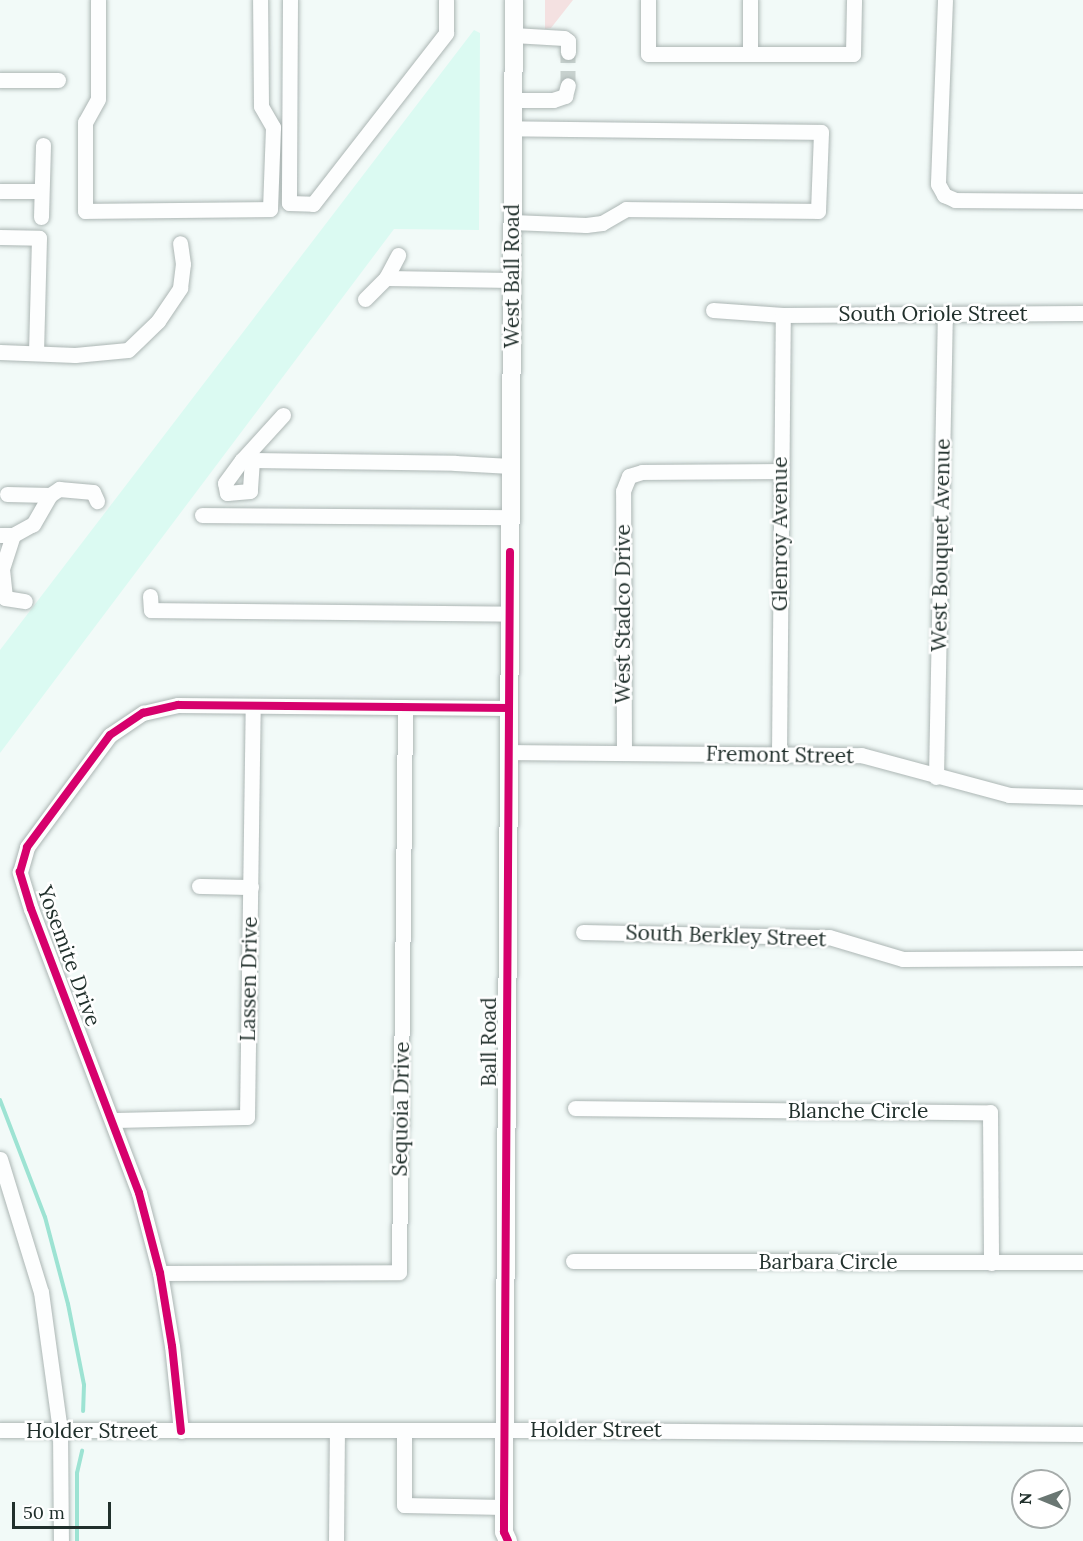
<!DOCTYPE html>
<html>
<head>
<meta charset="utf-8">
<style>
  body { margin:0 }
  #map { position:relative; width:1083px; height:1541px; overflow:hidden; background:#f2faf8; font-family:Lora,serif }
  div>[style] { position:absolute }
  .built>* { inset:0; background:#dbfaf2 }
  .green>* { inset:0; background:#f4e1e1 }
  .stream>* { height:4px; margin:-2px; padding:0 2px; transform-origin:2px; border-radius:2px; background:#9de3d3 }
  .minor-tunnel>* { height:15px; margin-top:-7.5px; transform-origin:0; background:repeating-linear-gradient(90deg,#c8d2cf 0 15px,transparent 0 23px) }
  .roads { filter:drop-shadow(0 0 2px #acb6b4) drop-shadow(0 0 2px #acb6b4) }
  .minor>* { height:15px; margin:-7.5px; padding:0 7.5px; transform-origin:7.5px; border-radius:7.5px; background:#fdfefe }
  .major>* { height:18px; margin:-9px; padding:0 9px; transform-origin:9px; border-radius:9px; background:#fdfefe }
  .cycleway>* { height:8px; margin:-4px; padding:0 4px; transform-origin:4px; border-radius:4px; background:#d6006c }
  span { translate:-50% -50%; white-space:nowrap; text-align:center; line-height:1.15; -webkit-text-stroke:5px #fff; paint-order:stroke }
  .street-label { font-size:21px; color:#21302c }
  .north { position:absolute; left:1011px; top:1469px; width:60px; height:60px; box-sizing:border-box; background:#fff; border:2px solid #a6acab; border-radius:50%; rotate:271deg; font-size:16px; font-weight:700; line-height:24px; text-align:center; color:#21302c }
  .north::after { content:''; display:block; margin:auto; width:21px; height:27px; background:#6a7773; clip-path:polygon(50% 0,100% 100%,50% 72%,0 100%) }
  .scale { position:absolute; left:12px; top:1502px; width:99px; height:27px; box-sizing:border-box; border:3px solid #21302c; border-top:0; padding-left:8px; font-size:18px; line-height:21px; white-space:nowrap; color:#21302c; -webkit-text-stroke:4px #fff; paint-order:stroke }
</style>
</head>
<body>
<div id="map">
  <div class="built">
    <div style="clip-path:polygon(474px 30px,480px 33px,479px 230px,394px 229px,0 753px,0 650px)"></div>
  </div>
  <div class="green">
    <div style="clip-path:polygon(545px 0,573px 0,551px 28px,545px 29px)"></div>
  </div>
  <div class="stream">
    <div style="left:0;top:1100px;width:125px;rotate:69deg"></div>
    <div style="left:45px;top:1217px;width:90px;rotate:75.2deg"></div>
    <div style="left:68px;top:1304px;width:83px;rotate:78.8deg"></div>
    <div style="left:84px;top:1385px;width:26px;rotate:92deg"></div>
    <div style="left:77px;top:1541px;width:68px;rotate:-90deg"></div>
    <div style="left:77px;top:1473px;width:23px;rotate:-77deg"></div>
  </div>
  <div class="minor-tunnel">
    <div style="left:568px;top:85px;width:33px;rotate:-90deg"></div>
  </div>
  <div class="roads">
    <div class="minor">
      <div style="left:98px;top:0;width:99px;rotate:90deg"></div>
      <div style="left:98px;top:99px;width:26px;rotate:119deg"></div>
      <div style="left:85px;top:122px;width:89px;rotate:90deg"></div>
      <div style="left:85px;top:211px;width:185px;rotate:-0.6deg"></div>
      <div style="left:270px;top:209px;width:82px;rotate:-87.9deg"></div>
      <div style="left:273px;top:127px;width:24px;rotate:-120deg"></div>
      <div style="left:261px;top:106px;width:106px;rotate:-90.5deg"></div>
      <div style="left:290px;top:0;width:203px;rotate:90.3deg"></div>
      <div style="left:289px;top:203px;width:24px;rotate:2deg"></div>
      <div style="left:313px;top:204px;width:217px;rotate:-52.1deg"></div>
      <div style="left:446px;top:33px;width:33px;rotate:-90deg"></div>
      <div style="left:648px;top:0;width:54px;rotate:90deg"></div>
      <div style="left:648px;top:54px;width:205px"></div>
      <div style="left:853px;top:54px;width:54px;rotate:-88.9deg"></div>
      <div style="left:945px;top:0;width:184px;rotate:92.2deg"></div>
      <div style="left:938px;top:184px;width:13px;rotate:61deg"></div>
      <div style="left:944px;top:195px;width:12px;rotate:24deg"></div>
      <div style="left:955px;top:200px;width:128px;rotate:0.4deg"></div>
      <div style="left:513px;top:35px;width:51px;rotate:3.4deg"></div>
      <div style="left:564px;top:38px;width:5px;rotate:37deg"></div>
      <div style="left:568px;top:41px;width:11px;rotate:90deg"></div>
      <div style="left:750px;top:54px;width:54px;rotate:-90deg"></div>
      <div style="left:0;top:80px;width:58px"></div>
      <div style="left:513px;top:100px;width:40px"></div>
      <div style="left:553px;top:100px;width:13px;rotate:-18deg"></div>
      <div style="left:565px;top:96px;width:11px;rotate:-75deg"></div>
      <div style="left:0;top:191px;width:41px"></div>
      <div style="left:41px;top:217px;width:72px;rotate:-88.4deg"></div>
      <div style="left:512px;top:222px;width:74px;rotate:2.3deg"></div>
      <div style="left:586px;top:225px;width:16px;rotate:-7deg"></div>
      <div style="left:602px;top:223px;width:28px;rotate:-30deg"></div>
      <div style="left:626px;top:209px;width:192px;rotate:0.6deg"></div>
      <div style="left:818px;top:211px;width:79px;rotate:-87.8deg"></div>
      <div style="left:821px;top:132px;width:308px;rotate:-179.3deg"></div>
      <div style="left:0;top:237px;width:39px;rotate:1deg"></div>
      <div style="left:39px;top:238px;width:114px;rotate:91.5deg"></div>
      <div style="left:386px;top:278px;width:26px;rotate:-62deg"></div>
      <div style="left:365px;top:299px;width:30px;rotate:-45deg"></div>
      <div style="left:386px;top:278px;width:126px;rotate:0.9deg"></div>
      <div style="left:713px;top:310px;width:70px;rotate:4.1deg"></div>
      <div style="left:783px;top:315px;width:300px;rotate:-0.4deg"></div>
      <div style="left:0;top:352px;width:75px;rotate:2.3deg"></div>
      <div style="left:75px;top:355px;width:53px;rotate:-5.4deg"></div>
      <div style="left:128px;top:350px;width:42px;rotate:-44deg"></div>
      <div style="left:158px;top:321px;width:40px;rotate:-56deg"></div>
      <div style="left:180px;top:288px;width:24px;rotate:-83deg"></div>
      <div style="left:183px;top:264px;width:21px;rotate:-98deg"></div>
      <div style="left:242px;top:460px;width:61px;rotate:-47.7deg"></div>
      <div style="left:252px;top:460px;width:31px;rotate:94deg"></div>
      <div style="left:250px;top:491px;width:23px;rotate:175deg"></div>
      <div style="left:227px;top:493px;width:10px;rotate:-101deg"></div>
      <div style="left:225px;top:483px;width:29px;rotate:-54deg"></div>
      <div style="left:242px;top:460px;width:10px"></div>
      <div style="left:252px;top:460px;width:203px;rotate:0.8deg"></div>
      <div style="left:455px;top:463px;width:56px;rotate:3.1deg"></div>
      <div style="left:7px;top:494px;width:43px;rotate:1.3deg"></div>
      <div style="left:50px;top:495px;width:34px;rotate:120deg"></div>
      <div style="left:33px;top:524px;width:23px;rotate:151deg"></div>
      <div style="left:50px;top:495px;width:11px;rotate:-34deg"></div>
      <div style="left:59px;top:489px;width:34px;rotate:5deg"></div>
      <div style="left:93px;top:492px;width:10px;rotate:66deg"></div>
      <div style="left:202px;top:515px;width:309px;rotate:0.4deg"></div>
      <div style="left:0;top:535px;width:13px"></div>
      <div style="left:13px;top:535px;width:36px;rotate:108deg"></div>
      <div style="left:2px;top:569px;width:29px;rotate:84deg"></div>
      <div style="left:5px;top:598px;width:20px;rotate:9deg"></div>
      <div style="left:150px;top:596px;width:14px;rotate:86deg"></div>
      <div style="left:151px;top:610px;width:359px;rotate:0.6deg"></div>
      <div style="left:509px;top:752px;width:352px;rotate:0.5deg"></div>
      <div style="left:861px;top:755px;width:153px;rotate:15.1deg"></div>
      <div style="left:1009px;top:795px;width:74px;rotate:1.5deg"></div>
      <div style="left:624px;top:753px;width:262px;rotate:-90.2deg"></div>
      <div style="left:623px;top:491px;width:16px;rotate:-68deg"></div>
      <div style="left:629px;top:476px;width:14px;rotate:-17deg"></div>
      <div style="left:642px;top:472px;width:138px;rotate:-0.4deg"></div>
      <div style="left:779px;top:753px;width:438px;rotate:-89.5deg"></div>
      <div style="left:936px;top:777px;width:463px;rotate:-88.9deg"></div>
      <div style="left:199px;top:886px;width:52px;rotate:1.1deg"></div>
      <div style="left:583px;top:932px;width:246px;rotate:1.2deg"></div>
      <div style="left:829px;top:937px;width:77px;rotate:16.6deg"></div>
      <div style="left:903px;top:959px;width:180px;rotate:-0.3deg"></div>
      <div style="left:575px;top:1108px;width:415px;rotate:0.6deg"></div>
      <div style="left:990px;top:1112px;width:151px;rotate:89.6deg"></div>
      <div style="left:112px;top:1120px;width:135px;rotate:-1.3deg"></div>
      <div style="left:247px;top:1117px;width:410px;rotate:-89.2deg"></div>
      <div style="left:0;top:1159px;width:139px;rotate:72.9deg"></div>
      <div style="left:41px;top:1292px;width:140px;rotate:82.2deg"></div>
      <div style="left:60px;top:1431px;width:110px;rotate:89.5deg"></div>
      <div style="left:573px;top:1261px;width:510px;rotate:0.11deg"></div>
      <div style="left:160px;top:1273px;width:239px;rotate:-0.2deg"></div>
      <div style="left:399px;top:1272px;width:565px;rotate:-89.39deg"></div>
      <div style="left:0;top:1430px;width:557px"></div>
      <div style="left:557px;top:1430px;width:526px;rotate:0.44deg"></div>
      <div style="left:404px;top:1430px;width:75px;rotate:90deg"></div>
      <div style="left:404px;top:1505px;width:100px;rotate:1.1deg"></div>
      <div style="left:181px;top:1431px;width:85px;rotate:-96deg"></div>
      <div style="left:172px;top:1346px;width:74px;rotate:-99.3deg"></div>
      <div style="left:160px;top:1273px;width:83px;rotate:-104.7deg"></div>
      <div style="left:139px;top:1193px;width:304px;rotate:-110.8deg"></div>
      <div style="left:31px;top:909px;width:39px;rotate:-107deg"></div>
      <div style="left:20px;top:872px;width:26px;rotate:-74deg"></div>
      <div style="left:27px;top:847px;width:139px;rotate:-53.5deg"></div>
      <div style="left:110px;top:735px;width:40px;rotate:-34deg"></div>
      <div style="left:143px;top:713px;width:36px;rotate:-13deg"></div>
      <div style="left:178px;top:705px;width:331px;rotate:0.5deg"></div>
      <div style="left:336px;top:1541px;width:110px;rotate:-89.5deg"></div>
    </div>
    <div class="major">
      <div style="left:508px;top:1541px;width:10px;rotate:-114deg"></div>
      <div style="left:504px;top:1532px;width:25px;rotate:-90deg"></div>
      <div style="left:504px;top:1507px;width:1507px;rotate:-89.62deg"></div>
    </div>
  </div>
  <div class="cycleway">
    <div style="left:181px;top:1431px;width:85px;rotate:-96deg"></div>
    <div style="left:172px;top:1346px;width:74px;rotate:-99.3deg"></div>
    <div style="left:160px;top:1273px;width:83px;rotate:-104.7deg"></div>
    <div style="left:139px;top:1193px;width:304px;rotate:-110.8deg"></div>
    <div style="left:31px;top:909px;width:39px;rotate:-107deg"></div>
    <div style="left:20px;top:872px;width:26px;rotate:-74deg"></div>
    <div style="left:27px;top:847px;width:139px;rotate:-53.5deg"></div>
    <div style="left:110px;top:735px;width:40px;rotate:-34deg"></div>
    <div style="left:143px;top:713px;width:36px;rotate:-13deg"></div>
    <div style="left:178px;top:705px;width:331px;rotate:0.5deg"></div>
    <div style="left:508px;top:1541px;width:10px;rotate:-114deg"></div>
    <div style="left:504px;top:1532px;width:25px;rotate:-90deg"></div>
    <div style="left:504px;top:1507px;width:955px;rotate:-89.64deg"></div>
  </div>
  <div class="street-label">
    <span style="left:512px;top:276px;rotate:-90deg">West Ball Road</span>
    <span style="left:933px;top:314px">South Oriole Street</span>
    <span style="left:780px;top:534px;rotate:-90deg">Glenroy Avenue</span>
    <span style="left:941px;top:545px;rotate:-89deg">West Bouquet Avenue</span>
    <span style="left:623px;top:614px;rotate:-90deg">West Stadco Drive</span>
    <span style="left:780px;top:755px;rotate:1deg">Fremont Street</span>
    <span style="left:726px;top:936px;rotate:2deg">South Berkley Street</span>
    <span style="left:69px;top:956px;rotate:70deg">Yosemite Drive</span>
    <span style="left:249px;top:979px;rotate:-89deg">Lassen Drive</span>
    <span style="left:489px;top:1042px;rotate:-90deg">Ball Road</span>
    <span style="left:401px;top:1109px;rotate:-89deg">Sequoia Drive</span>
    <span style="left:858px;top:1111px">Blanche Circle</span>
    <span style="left:828px;top:1262px">Barbara Circle</span>
    <span style="left:596px;top:1430px">Holder Street</span>
    <span style="left:92px;top:1431px">Holder Street</span>
  </div>
  <div class="north">N</div>
  <div class="scale">50 m</div>
</div>
</body>
</html>
